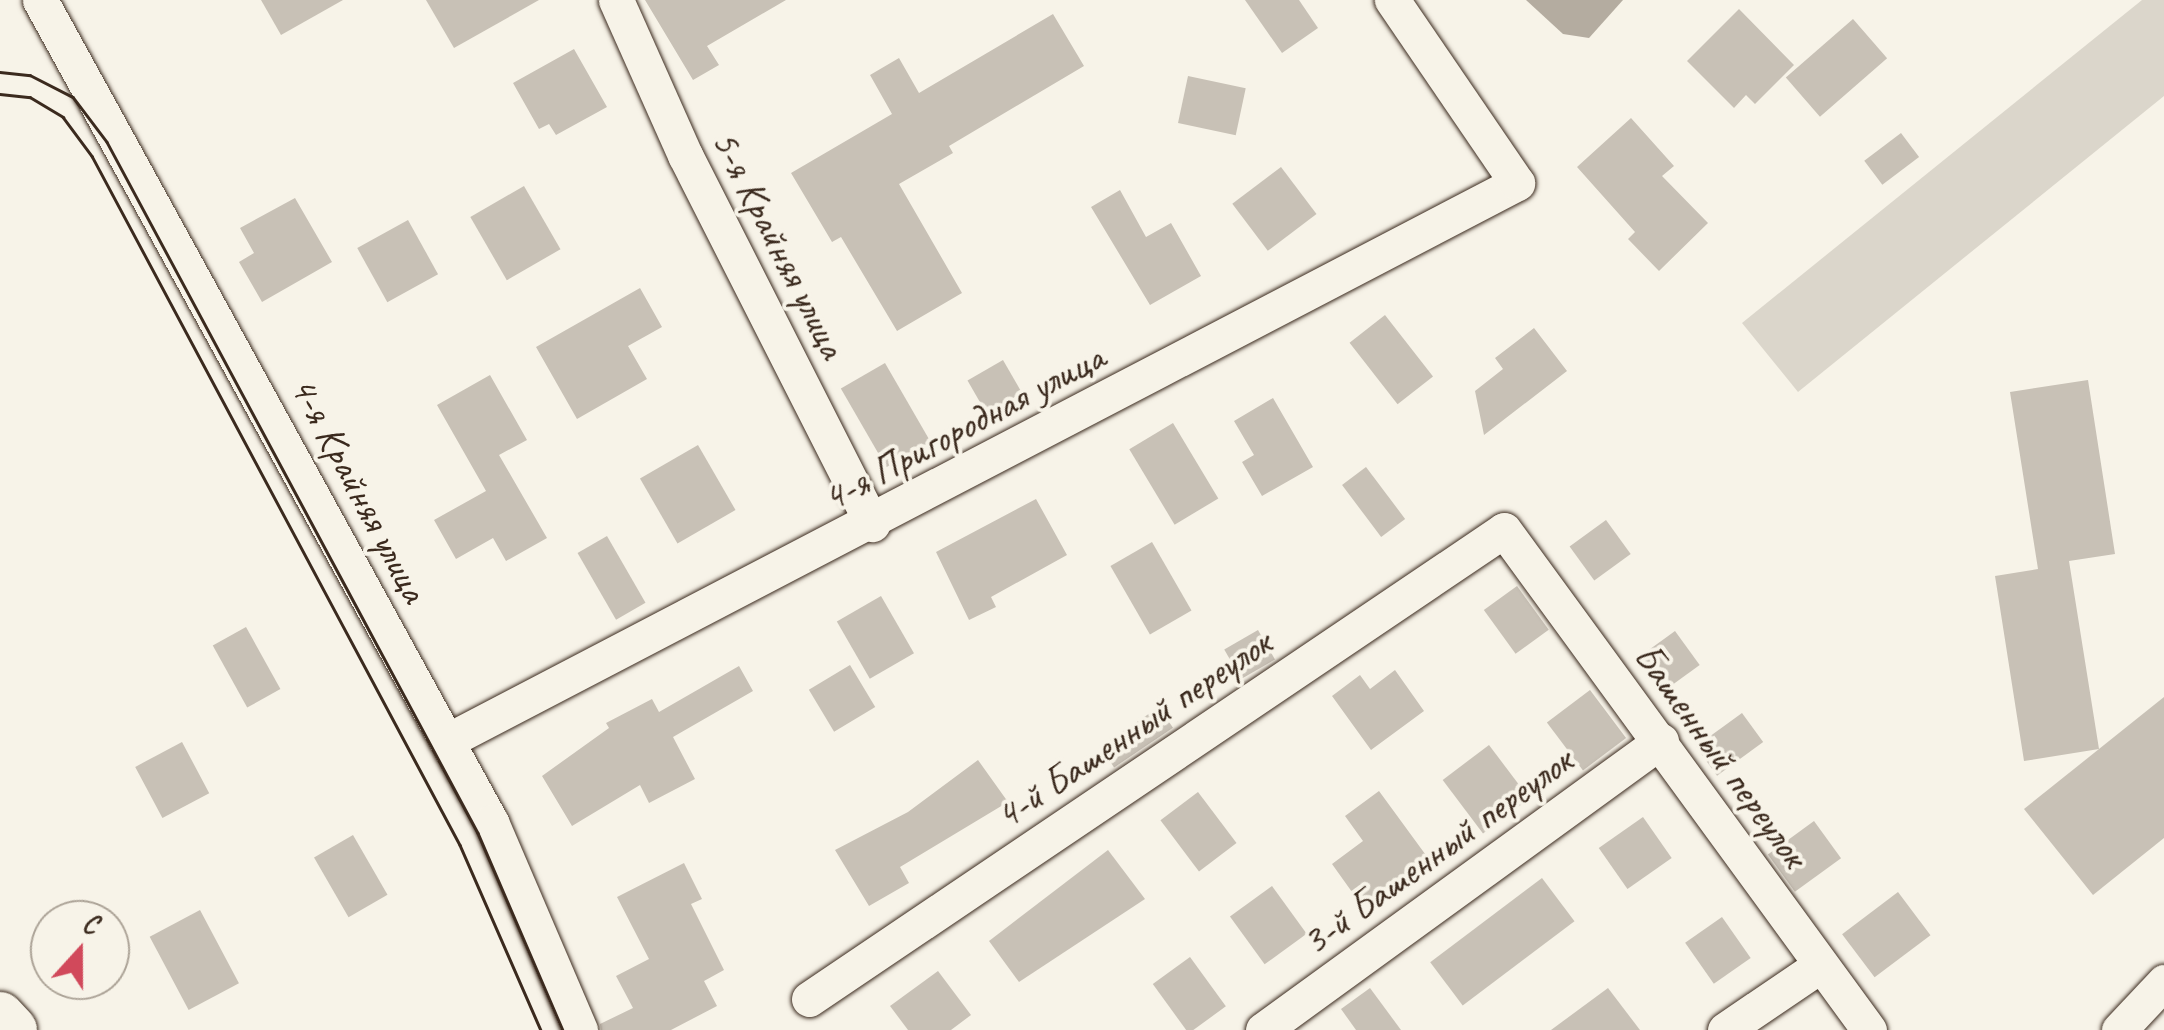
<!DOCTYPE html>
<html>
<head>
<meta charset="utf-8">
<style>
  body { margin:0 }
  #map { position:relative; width:2164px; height:1030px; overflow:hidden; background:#f7f3e8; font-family:Caveat,sans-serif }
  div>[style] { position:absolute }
  .green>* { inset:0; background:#dbd6cb }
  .water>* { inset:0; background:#b4aca0 }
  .building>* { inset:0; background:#c8c1b6; transform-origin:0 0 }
  .roads { filter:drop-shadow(0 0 2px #3b2a1e) drop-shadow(0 0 2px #3b2a1e) }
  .street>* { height:35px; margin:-17.5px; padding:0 17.5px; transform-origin:17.5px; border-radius:17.5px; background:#f7f3e8 }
  .secondary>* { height:48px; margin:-24px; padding:0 24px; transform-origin:24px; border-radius:24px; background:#f7f3e8 }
  .tram>* { height:2.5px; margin:-1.25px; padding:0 1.25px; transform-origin:1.25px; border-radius:1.25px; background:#3b2a1e }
  span { translate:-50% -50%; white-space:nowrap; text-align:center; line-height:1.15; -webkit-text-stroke:8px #f7f3e8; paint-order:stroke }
  .street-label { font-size:40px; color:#3b2a1e }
  .north { position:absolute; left:30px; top:900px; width:100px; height:100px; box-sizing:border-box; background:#f7f3e8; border:2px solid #aca397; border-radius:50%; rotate:21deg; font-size:28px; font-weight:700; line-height:40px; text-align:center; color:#3b2a1e }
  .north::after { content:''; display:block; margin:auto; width:35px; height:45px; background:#d1495b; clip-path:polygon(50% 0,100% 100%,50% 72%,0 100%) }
</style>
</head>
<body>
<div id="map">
  <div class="green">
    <div style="clip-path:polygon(2142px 0,2164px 0,2164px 96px,1798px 392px,1742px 323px)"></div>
  </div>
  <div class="water">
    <div style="clip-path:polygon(1526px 0,1623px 0,1589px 38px,1563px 34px)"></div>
  </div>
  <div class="building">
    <div style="clip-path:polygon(261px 0,343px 0,281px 35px)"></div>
    <div style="clip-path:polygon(426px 0,539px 0,454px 48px)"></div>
    <div style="clip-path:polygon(645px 0,786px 0,707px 46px,719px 65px,693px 80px)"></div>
    <div style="clip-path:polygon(1245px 0,1299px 0,1318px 28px,1282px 53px)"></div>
    <div style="clip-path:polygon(1739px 9px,1794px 65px,1755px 104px,1746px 95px,1734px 108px,1687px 61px)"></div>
    <div style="clip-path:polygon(1053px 14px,1084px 66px,949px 146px,953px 153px,899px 184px,962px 293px,897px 331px,841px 237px,832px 242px,791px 173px,892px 114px,870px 75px,899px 58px,919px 93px)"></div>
    <div style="left:1853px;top:19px;width:52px;height:89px;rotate:49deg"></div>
    <div style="clip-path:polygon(574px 49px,607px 107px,556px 135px,549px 124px,539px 129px,513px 83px)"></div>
    <div style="left:1188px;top:76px;width:59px;height:48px;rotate:12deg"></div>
    <div style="clip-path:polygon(1631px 118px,1674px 166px,1662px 176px,1708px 223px,1659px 271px,1628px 239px,1635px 232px,1577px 167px)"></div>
    <div style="left:1901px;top:133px;width:30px;height:46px;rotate:53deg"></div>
    <div style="left:1281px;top:167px;width:59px;height:61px;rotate:53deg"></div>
    <div style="left:524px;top:186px;width:73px;height:62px;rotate:60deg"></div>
    <div style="clip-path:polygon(1120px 190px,1146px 237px,1171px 223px,1201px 276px,1150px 305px,1091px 207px)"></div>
    <div style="clip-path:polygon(295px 198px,332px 262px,262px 302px,239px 262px,254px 253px,240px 228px)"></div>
    <div style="left:408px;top:220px;width:62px;height:58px;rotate:61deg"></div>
    <div style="clip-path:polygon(640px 288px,662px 327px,628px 346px,647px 379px,577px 419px,536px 347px)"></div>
    <div style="left:1385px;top:315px;width:78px;height:45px;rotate:52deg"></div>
    <div style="clip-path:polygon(1534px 328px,1567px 371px,1484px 435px,1475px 391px,1503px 369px,1495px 358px)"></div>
    <div style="left:1003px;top:360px;width:38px;height:41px;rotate:60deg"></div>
    <div style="left:885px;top:363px;width:91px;height:51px;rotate:60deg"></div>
    <div style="clip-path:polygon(490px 375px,527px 440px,499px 455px,547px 538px,506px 561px,493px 538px,456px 559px,434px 520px,486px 491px,437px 405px)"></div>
    <div style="clip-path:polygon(2088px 380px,2115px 554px,2069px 561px,2099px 749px,2024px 761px,1995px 576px,2038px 569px,2010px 392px)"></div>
    <div style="clip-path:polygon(1273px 398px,1313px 467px,1262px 496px,1242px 462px,1254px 455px,1234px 421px)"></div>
    <div style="left:1173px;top:423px;width:88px;height:51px;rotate:59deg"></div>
    <div style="left:698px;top:445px;width:75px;height:67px;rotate:60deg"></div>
    <div style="left:1366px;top:467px;width:65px;height:30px;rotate:53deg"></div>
    <div style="clip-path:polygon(1036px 499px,1067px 555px,991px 597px,996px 607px,969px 620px,936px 552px)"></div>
    <div style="left:1606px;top:520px;width:42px;height:45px;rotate:54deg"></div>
    <div style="left:607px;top:536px;width:77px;height:34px;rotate:60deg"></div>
    <div style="left:1152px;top:542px;width:79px;height:48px;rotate:60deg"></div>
    <div style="left:1517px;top:586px;width:54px;height:41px;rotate:54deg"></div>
    <div style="left:881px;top:596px;width:66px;height:51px;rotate:60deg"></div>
    <div style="left:246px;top:627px;width:71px;height:38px;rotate:61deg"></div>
    <div style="left:1258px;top:630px;width:34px;height:39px;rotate:60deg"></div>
    <div style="left:1675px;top:631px;width:42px;height:43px;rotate:54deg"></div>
    <div style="left:850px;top:665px;width:49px;height:48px;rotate:59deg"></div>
    <div style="clip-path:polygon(739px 666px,753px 691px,673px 737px,695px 779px,649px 803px,640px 785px,572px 826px,542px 776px,609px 728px,606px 723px,652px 699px,659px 712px)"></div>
    <div style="clip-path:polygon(1395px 670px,1424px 711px,1371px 750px,1332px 696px,1360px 675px,1370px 689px)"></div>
    <div style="left:1590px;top:690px;width:60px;height:54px;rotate:53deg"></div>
    <div style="clip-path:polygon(2164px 697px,2164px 838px,2093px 895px,2024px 809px)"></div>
    <div style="left:1159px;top:707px;width:25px;height:71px;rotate:56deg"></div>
    <div style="left:1742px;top:713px;width:36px;height:57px;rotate:54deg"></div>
    <div style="left:182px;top:742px;width:58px;height:53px;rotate:62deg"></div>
    <div style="left:1489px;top:745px;width:67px;height:58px;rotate:53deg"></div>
    <div style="clip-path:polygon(978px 760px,1008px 802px,900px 867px,909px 883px,869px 906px,835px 850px,908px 812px)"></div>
    <div style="clip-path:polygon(1379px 791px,1428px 858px,1362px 906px,1332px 864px,1363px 841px,1345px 816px)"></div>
    <div style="left:1198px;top:792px;width:64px;height:47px;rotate:53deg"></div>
    <div style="left:1643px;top:817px;width:50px;height:54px;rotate:55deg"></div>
    <div style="left:1814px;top:821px;width:46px;height:57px;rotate:54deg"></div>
    <div style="left:353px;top:835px;width:69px;height:45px;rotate:60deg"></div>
    <div style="clip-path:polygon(1108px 850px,1145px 899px,1019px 982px,989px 941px)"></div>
    <div style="clip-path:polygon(684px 863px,702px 899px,691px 904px,724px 970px,704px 981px,717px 1006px,671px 1030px,601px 1030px,600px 1024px,633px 1008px,616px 976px,649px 959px,617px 897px)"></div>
    <div style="left:1542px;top:878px;width:54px;height:140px;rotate:53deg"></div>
    <div style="left:1272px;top:886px;width:59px;height:52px;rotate:54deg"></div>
    <div style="left:1898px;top:892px;width:54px;height:70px;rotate:53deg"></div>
    <div style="left:200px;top:910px;width:83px;height:57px;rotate:62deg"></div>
    <div style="left:1722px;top:917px;width:50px;height:45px;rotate:55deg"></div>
    <div style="left:1190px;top:957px;width:61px;height:46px;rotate:54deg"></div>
    <div style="clip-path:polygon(938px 971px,971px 1015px,951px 1030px,908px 1030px,890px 1006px)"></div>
    <div style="clip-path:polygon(1370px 988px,1401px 1030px,1356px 1030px,1341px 1009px)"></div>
    <div style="clip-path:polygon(1608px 988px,1640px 1030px,1551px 1030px)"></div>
  </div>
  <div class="roads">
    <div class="street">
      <div style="left:40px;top:0;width:938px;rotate:61.25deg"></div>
      <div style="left:491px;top:822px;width:226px;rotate:66.8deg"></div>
      <div style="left:616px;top:0;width:170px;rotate:66deg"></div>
      <div style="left:685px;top:155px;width:414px;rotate:63.1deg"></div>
      <div style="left:447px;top:741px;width:1207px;rotate:-27.54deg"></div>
      <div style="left:1517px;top:183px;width:222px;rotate:-124.3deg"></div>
      <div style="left:809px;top:999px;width:838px;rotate:-34.01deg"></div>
      <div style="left:1504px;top:530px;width:619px;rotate:53.87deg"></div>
      <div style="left:1263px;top:1030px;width:492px;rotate:-36deg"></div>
      <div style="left:1725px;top:1030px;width:114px;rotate:-34.2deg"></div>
      <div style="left:2119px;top:1030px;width:66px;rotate:-46.8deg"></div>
    </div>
    <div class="secondary">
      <div style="left:0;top:1016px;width:19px;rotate:47deg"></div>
    </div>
  </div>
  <div class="tram">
    <div style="left:0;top:72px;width:30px;rotate:6deg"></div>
    <div style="left:30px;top:75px;width:48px;rotate:27.1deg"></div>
    <div style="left:73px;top:97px;width:56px;rotate:52.9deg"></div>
    <div style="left:107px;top:142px;width:784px;rotate:61.77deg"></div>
    <div style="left:478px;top:833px;width:215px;rotate:66.7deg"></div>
    <div style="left:0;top:94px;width:30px;rotate:6deg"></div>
    <div style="left:30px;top:97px;width:39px;rotate:31deg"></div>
    <div style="left:63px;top:117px;width:49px;rotate:53.4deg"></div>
    <div style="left:92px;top:156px;width:781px;rotate:61.89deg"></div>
    <div style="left:460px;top:845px;width:202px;rotate:66.4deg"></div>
  </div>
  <div class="street-label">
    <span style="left:779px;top:244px;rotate:63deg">5-я Крайняя улица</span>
    <span style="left:963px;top:427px;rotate:-28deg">4-я Пригородная улица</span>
    <span style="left:359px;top:489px;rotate:62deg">4-я Крайняя улица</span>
    <span style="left:1133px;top:729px;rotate:-34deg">4-й Башенный переулок</span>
    <span style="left:1721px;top:755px;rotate:54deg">Башенный переулок</span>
    <span style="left:1437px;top:851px;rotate:-36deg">3-й Башенный переулок</span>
  </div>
  <div class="north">С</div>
</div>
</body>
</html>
